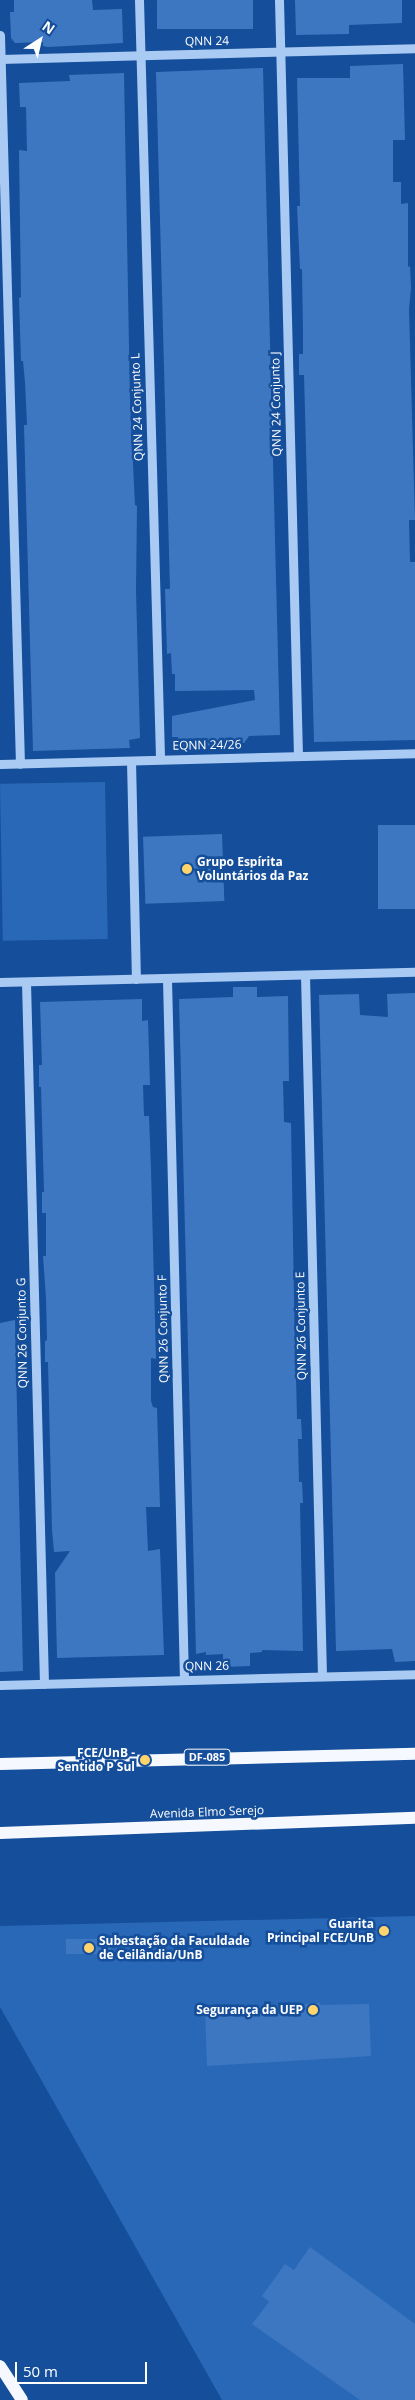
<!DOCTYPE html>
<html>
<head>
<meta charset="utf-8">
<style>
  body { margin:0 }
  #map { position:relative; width:415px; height:2400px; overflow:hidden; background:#154e9a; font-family:"Open Sans",sans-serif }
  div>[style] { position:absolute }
  .green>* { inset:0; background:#2868b7; transform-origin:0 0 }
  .building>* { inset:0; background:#3e77c1; transform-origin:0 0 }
  .minor>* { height:9px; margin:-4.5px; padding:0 4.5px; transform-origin:4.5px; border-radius:4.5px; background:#a9caf2 }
  .major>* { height:12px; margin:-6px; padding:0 6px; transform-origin:6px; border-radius:6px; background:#f5f9ff }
  .dots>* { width:14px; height:14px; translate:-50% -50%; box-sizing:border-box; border:2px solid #154e9a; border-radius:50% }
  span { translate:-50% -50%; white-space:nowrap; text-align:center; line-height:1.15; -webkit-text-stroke:5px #154e9a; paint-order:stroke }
  .shield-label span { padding:1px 4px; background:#154e9a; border:1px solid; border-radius:4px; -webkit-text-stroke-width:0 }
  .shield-label { font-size:11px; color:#fff; font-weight:700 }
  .street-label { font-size:12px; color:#fff }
  .poi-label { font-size:12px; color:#fff; font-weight:700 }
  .left { translate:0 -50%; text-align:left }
  .right { translate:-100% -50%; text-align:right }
  .north { position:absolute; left:15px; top:15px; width:50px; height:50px; -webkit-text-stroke:4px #154e9a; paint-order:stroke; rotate:35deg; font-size:14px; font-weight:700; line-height:20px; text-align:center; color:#fff }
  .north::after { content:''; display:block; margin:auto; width:18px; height:22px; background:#fff; clip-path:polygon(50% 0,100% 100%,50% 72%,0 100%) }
  .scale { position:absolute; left:15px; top:2362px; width:132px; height:22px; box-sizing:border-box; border:2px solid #fff; border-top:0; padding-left:6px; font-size:15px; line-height:18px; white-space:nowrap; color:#fff; -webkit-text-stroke:4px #154e9a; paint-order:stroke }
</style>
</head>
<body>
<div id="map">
  <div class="green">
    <div style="left:105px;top:782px;width:157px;height:105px;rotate:89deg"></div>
    <div style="clip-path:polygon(415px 1916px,415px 2400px,222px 2400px,0 2007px,0 1926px)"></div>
  </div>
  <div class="building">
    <div style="clip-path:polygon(14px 0,92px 0,93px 10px,122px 9px,123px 43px,48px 47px,43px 46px,43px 42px,15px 43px,11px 38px,10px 12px,14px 12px)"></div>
    <div style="left:157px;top:0;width:96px;height:29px"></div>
    <div style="clip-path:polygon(295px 0,402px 0,402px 23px,349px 25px,349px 34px,296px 35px)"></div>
    <div style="clip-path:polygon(403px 64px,405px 140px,393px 140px,393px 182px,401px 182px,401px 204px,408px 203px,408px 267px,410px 266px,411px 288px,409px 309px,415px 520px,409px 520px,410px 562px,415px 562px,415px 740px,314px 742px,304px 375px,299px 375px,299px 354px,303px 354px,303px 333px,302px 269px,300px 269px,297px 206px,300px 206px,297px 78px,350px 78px,350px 66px)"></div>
    <div style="clip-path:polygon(263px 68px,280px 735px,249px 736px,244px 743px,227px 745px,178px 746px,178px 737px,172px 737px,172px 716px,255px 700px,254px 690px,175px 691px,175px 674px,172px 674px,171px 653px,167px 654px,165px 589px,170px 589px,156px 72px)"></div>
    <div style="clip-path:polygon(124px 73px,130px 401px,135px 505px,137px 506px,136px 591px,140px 738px,129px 740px,130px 748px,33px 751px,24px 425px,27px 425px,25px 382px,23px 361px,21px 361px,19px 298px,21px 297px,19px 150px,27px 151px,26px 107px,20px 107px,19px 83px,70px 81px,69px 75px)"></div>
    <div style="left:415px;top:825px;width:84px;height:37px;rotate:90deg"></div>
    <div style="left:222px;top:834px;width:67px;height:79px;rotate:88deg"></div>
    <div style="clip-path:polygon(233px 987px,257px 987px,257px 997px,288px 996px,289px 1081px,283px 1081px,284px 1122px,291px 1123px,295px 1355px,297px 1355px,298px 1376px,296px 1376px,297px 1419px,301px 1419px,302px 1439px,298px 1439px,299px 1482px,302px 1482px,303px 1503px,300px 1503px,303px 1651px,262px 1650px,262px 1652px,250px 1653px,250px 1666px,223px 1667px,223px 1654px,206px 1655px,206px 1652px,196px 1654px,179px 999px,233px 997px)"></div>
    <div style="clip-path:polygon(415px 993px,415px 1661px,395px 1662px,392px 1649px,336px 1651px,319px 995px,359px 994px,360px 1015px,388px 1017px,387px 994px)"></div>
    <div style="clip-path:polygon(142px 999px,142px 1021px,148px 1020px,150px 1085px,143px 1085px,144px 1116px,149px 1116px,151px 1169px,156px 1359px,151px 1358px,151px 1401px,153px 1407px,157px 1408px,160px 1507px,146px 1507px,148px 1551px,160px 1549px,164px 1655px,57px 1658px,55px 1573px,70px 1551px,54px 1552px,52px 1530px,48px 1362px,45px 1362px,45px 1341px,47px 1340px,46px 1298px,43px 1256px,46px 1256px,46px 1213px,42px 1213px,42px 1192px,44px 1192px,41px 1087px,39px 1087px,39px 1065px,42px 1065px,40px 1002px)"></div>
    <div style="clip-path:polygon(15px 1320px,23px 1671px,0 1672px,0 1323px)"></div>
    <div style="left:111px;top:1939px;width:15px;height:45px;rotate:90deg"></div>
    <div style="clip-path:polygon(320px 2003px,320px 2005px,369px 2004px,371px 2056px,207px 2066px,205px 2007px,305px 2006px,305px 2004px)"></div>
    <div style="clip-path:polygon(310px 2247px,415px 2324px,415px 2400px,360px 2400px,252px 2324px,269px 2302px,262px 2296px,285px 2264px,294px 2270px)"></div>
  </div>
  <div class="minor">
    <div style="left:139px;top:0;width:758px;rotate:88.41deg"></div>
    <div style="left:279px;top:0;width:756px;rotate:88.56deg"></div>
    <div style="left:0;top:35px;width:729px;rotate:88.43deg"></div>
    <div style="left:0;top:59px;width:415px;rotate:-1.5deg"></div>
    <div style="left:131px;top:761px;width:218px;rotate:88.7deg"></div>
    <div style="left:0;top:764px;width:415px;rotate:-1.5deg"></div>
    <div style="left:305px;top:975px;width:700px;rotate:88.61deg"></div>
    <div style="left:167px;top:979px;width:700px;rotate:88.61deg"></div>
    <div style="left:0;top:982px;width:415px;rotate:-1.4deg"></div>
    <div style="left:26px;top:982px;width:702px;rotate:88.53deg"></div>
    <div style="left:0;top:1685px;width:415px;rotate:-1.5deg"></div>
  </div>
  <div class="major">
    <div style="left:0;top:1764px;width:415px;rotate:-1.4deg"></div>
    <div style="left:0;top:1833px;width:415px;rotate:-2.1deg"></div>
    <div style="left:0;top:2366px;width:40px;rotate:57.1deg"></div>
  </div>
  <div class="dots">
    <div style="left:187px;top:869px;background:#ffd56b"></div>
    <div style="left:145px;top:1760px;background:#ffd56b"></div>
    <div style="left:384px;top:1931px;background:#ffd56b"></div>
    <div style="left:89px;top:1948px;background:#ffd56b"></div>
    <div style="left:313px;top:2010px;background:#ffd56b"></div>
  </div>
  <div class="shield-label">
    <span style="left:207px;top:1757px">DF-085</span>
  </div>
  <div class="street-label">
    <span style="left:207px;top:41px;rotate:-1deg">QNN 24</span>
    <span style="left:276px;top:404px;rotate:-91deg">QNN 24 Conjunto J</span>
    <span style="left:137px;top:407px;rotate:-92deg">QNN 24 Conjunto L</span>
    <span style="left:207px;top:745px;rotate:-1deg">EQNN 24/26</span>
    <span style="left:301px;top:1326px;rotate:-91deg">QNN 26 Conjunto E</span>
    <span style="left:163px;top:1329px;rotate:-91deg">QNN 26 Conjunto F</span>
    <span style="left:22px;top:1333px;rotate:-91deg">QNN 26 Conjunto G</span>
    <span style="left:207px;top:1666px;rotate:-1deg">QNN 26</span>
    <span style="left:207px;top:1812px;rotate:-2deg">Avenida Elmo Serejo</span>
  </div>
  <div class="poi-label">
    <span class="left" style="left:197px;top:869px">Grupo Espírita<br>Voluntários da Paz</span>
    <span class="right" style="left:135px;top:1760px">FCE/UnB -<br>Sentido P Sul</span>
    <span class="right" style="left:374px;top:1931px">Guarita<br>Principal FCE/UnB</span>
    <span class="left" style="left:99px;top:1948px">Subestação da Faculdade<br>de Ceilândia/UnB</span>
    <span class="right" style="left:303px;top:2010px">Segurança da UEP</span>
  </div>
  <div class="north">N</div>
  <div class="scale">50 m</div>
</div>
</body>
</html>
